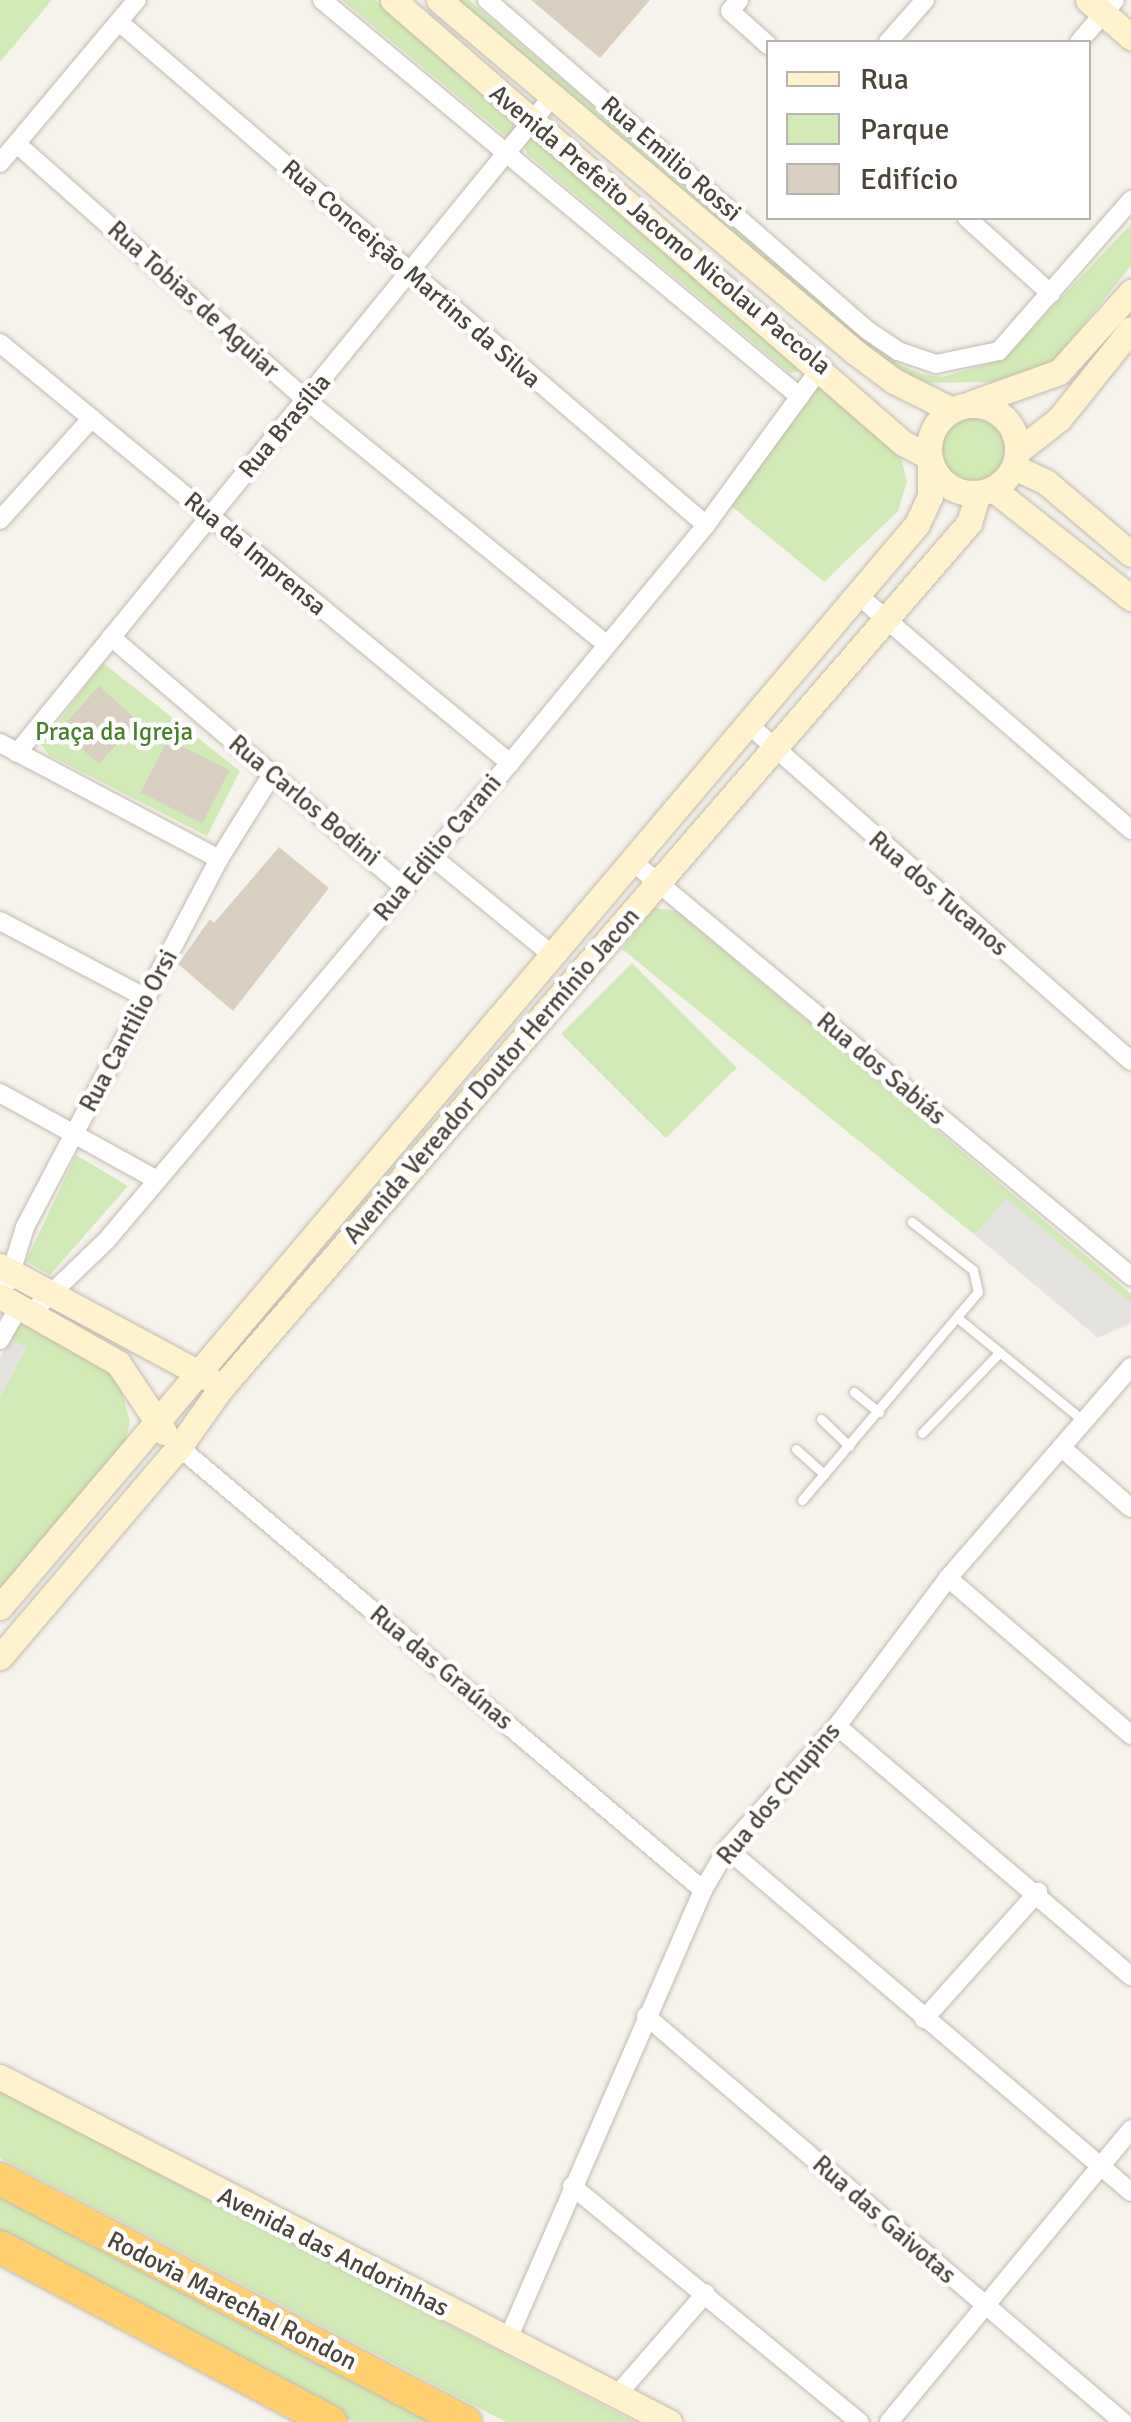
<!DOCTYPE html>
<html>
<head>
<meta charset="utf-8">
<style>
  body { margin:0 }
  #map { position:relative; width:1131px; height:2422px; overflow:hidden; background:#f6f3ec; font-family:Signika,sans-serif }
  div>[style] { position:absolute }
  .green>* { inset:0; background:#d2eab5; transform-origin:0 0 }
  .round { border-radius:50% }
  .parking>* { inset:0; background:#e5e3e0 }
  .building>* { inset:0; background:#d8cfc1; transform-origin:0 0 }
  .roads { filter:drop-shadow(0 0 2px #c2bbae) drop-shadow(0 0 2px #c2bbae) }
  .lane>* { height:9px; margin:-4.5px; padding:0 4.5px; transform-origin:4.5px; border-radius:4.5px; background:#fff }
  .street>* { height:18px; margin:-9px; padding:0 9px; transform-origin:9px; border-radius:9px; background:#fff }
  .secondary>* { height:25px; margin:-12.5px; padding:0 12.5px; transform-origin:12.5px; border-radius:12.5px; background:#fff3cd }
  .secondary>.ring { margin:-12.5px; padding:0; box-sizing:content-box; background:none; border:25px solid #fff3cd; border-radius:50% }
  .highway>* { height:32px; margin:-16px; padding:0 16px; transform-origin:16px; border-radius:16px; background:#ffcf6e }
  span { translate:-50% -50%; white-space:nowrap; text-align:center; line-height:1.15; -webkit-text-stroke:9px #fff; paint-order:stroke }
  .street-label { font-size:25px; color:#4b4439 }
  .park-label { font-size:25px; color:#4a7f2a }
  .legend { position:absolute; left:766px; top:40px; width:325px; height:180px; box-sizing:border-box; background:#fff; border:2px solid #b7b4b0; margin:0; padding:12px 18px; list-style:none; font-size:30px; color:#4b4439 }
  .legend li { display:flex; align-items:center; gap:20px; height:50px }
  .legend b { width:50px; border:2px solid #b7b4b0 }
</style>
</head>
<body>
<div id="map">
  <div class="green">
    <div style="clip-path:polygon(0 0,52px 0,0 62px)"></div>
    <div style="clip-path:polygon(342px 0,376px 0,521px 125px,510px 137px,504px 135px)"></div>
    <div style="clip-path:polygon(449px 0,469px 0,900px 365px,922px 374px,942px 377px,1002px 360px,1131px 224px,1131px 266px,1054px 361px,993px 382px,911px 383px)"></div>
    <div style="clip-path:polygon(535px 135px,805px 370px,790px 373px,527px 154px,523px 141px)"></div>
    <div style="clip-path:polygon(822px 375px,899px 449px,907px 482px,898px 511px,824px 582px,729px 504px)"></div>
    <div class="round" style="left:939px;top:414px;width:70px;height:70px"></div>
    <div style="clip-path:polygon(103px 663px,240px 771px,207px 836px,49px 755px,41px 745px)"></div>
    <div style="clip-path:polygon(654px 908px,677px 911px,1131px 1294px,1131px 1303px,1006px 1199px,975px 1235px,622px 949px)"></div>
    <div style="left:632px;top:963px;width:148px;height:100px;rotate:45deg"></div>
    <div style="clip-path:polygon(76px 1155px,128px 1186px,50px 1275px,26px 1261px)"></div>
    <div style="clip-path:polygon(20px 1320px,103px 1364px,119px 1380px,130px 1422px,125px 1444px,0 1597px,0 1396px,26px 1348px,0 1359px)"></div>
    <div style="clip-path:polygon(0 2091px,501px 2352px,635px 2422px,506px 2422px,0 2158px)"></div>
    <div style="clip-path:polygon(0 2195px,431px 2422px,353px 2422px,0 2237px)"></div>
  </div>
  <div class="parking">
    <div style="clip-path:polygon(1006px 1198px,1131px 1303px,1131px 1323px,1098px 1338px,975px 1235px)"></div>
    <div style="clip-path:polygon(10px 1339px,26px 1347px,0 1396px,0 1359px)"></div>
  </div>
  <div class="building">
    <div style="clip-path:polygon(531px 0,650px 0,600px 58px)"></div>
    <div style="left:99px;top:686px;width:52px;height:58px;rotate:42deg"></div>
    <div style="left:168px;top:739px;width:69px;height:60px;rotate:27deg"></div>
    <div style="clip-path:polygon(279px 847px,329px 888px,233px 1011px,178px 964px,210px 919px,214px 923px)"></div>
  </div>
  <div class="roads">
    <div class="lane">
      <div style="left:959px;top:1319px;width:163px;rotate:39.3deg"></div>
      <div style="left:854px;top:1392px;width:32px;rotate:39deg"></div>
      <div style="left:821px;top:1419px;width:39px;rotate:44deg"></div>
      <div style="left:922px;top:1433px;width:112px;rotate:-46.1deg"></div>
      <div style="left:796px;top:1449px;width:38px;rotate:42deg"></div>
      <div style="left:802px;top:1500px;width:272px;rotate:-49.8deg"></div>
      <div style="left:978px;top:1292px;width:23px;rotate:-103deg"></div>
      <div style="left:973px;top:1270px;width:78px;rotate:-141.8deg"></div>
    </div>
    <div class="street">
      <div style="left:322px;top:0;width:621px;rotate:39.71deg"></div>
      <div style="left:487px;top:0;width:503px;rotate:40.97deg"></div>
      <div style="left:867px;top:330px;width:37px;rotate:34deg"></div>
      <div style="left:898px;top:351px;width:40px;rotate:18.9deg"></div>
      <div style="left:936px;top:364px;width:64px;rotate:-11.7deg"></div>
      <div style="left:999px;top:351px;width:201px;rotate:-48.8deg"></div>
      <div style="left:739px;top:0;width:14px;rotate:129deg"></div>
      <div style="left:730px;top:11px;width:51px;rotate:41.8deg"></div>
      <div style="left:119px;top:22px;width:773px;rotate:40.59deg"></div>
      <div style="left:888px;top:42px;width:56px;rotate:-48.6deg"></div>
      <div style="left:1079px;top:42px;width:55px;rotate:-49.4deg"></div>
      <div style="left:17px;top:144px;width:387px;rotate:41.5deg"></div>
      <div style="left:307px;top:401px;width:384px;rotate:39.1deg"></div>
      <div style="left:0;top:163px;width:213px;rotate:-50deg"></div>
      <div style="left:967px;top:218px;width:113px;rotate:42.1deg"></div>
      <div style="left:0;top:343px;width:661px;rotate:39.47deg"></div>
      <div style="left:0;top:520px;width:137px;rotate:-48deg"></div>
      <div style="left:858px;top:595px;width:360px;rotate:40.7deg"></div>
      <div style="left:111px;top:637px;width:387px;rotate:40.5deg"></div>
      <div style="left:748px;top:724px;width:510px;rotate:41.34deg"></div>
      <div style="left:0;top:743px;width:248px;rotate:27.9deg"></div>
      <div style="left:17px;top:753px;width:845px;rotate:-50.81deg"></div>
      <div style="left:430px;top:855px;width:158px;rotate:39.3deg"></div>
      <div style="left:632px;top:861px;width:649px;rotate:39.75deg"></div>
      <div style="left:0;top:921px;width:165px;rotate:27.8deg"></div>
      <div style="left:0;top:1093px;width:179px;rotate:29deg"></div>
      <div style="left:8px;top:1282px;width:58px;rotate:-72.8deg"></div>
      <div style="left:25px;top:1227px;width:416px;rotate:-62.2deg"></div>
      <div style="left:219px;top:859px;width:102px;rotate:-57.9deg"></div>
      <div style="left:33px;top:1311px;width:101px;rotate:-43.8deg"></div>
      <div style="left:106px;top:1241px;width:626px;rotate:-49.8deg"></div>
      <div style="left:510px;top:763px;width:308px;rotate:-50.5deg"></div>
      <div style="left:706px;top:525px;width:197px;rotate:-53.9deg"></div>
      <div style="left:0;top:1340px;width:40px;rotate:-60.3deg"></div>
      <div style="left:179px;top:1447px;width:686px;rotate:40.21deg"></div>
      <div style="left:1062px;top:1448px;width:91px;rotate:41deg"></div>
      <div style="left:948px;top:1578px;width:241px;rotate:40.6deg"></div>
      <div style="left:837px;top:1726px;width:386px;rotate:40.4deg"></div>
      <div style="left:727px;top:1849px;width:530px;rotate:40.33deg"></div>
      <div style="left:646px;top:2016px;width:626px;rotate:40.4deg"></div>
      <div style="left:924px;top:2019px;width:171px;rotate:-48.1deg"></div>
      <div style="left:572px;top:2186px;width:372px;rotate:39.4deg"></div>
      <div style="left:507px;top:2341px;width:492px;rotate:-66.5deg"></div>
      <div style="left:703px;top:1890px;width:48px;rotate:-59.7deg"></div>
      <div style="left:727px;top:1849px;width:165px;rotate:-48.2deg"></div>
      <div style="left:837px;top:1726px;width:185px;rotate:-53.1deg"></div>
      <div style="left:948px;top:1578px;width:279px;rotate:-49.1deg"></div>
      <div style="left:617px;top:2395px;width:135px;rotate:-48.9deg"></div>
      <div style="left:889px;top:2422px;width:380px;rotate:-50.4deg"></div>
    </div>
    <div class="secondary">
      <div style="left:393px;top:0;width:676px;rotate:40.98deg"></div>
      <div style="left:903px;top:443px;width:30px;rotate:28deg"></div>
      <div style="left:439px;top:0;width:545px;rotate:40.24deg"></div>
      <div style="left:855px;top:352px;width:49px;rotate:36.6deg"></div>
      <div style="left:894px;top:381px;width:65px;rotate:26.6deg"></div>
      <div style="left:1088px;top:0;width:57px;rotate:40.7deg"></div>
      <div style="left:972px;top:403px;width:92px;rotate:-19.6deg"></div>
      <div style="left:1059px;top:372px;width:108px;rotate:-48deg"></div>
      <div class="ring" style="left:929px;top:405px;width:63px;height:63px"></div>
      <div style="left:1018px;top:451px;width:52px;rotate:-38deg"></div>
      <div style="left:1059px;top:419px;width:115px;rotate:-51.3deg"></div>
      <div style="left:1014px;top:467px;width:35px;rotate:25deg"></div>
      <div style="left:1046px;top:482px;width:111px;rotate:40.3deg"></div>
      <div style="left:993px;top:489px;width:176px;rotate:38.3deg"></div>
      <div style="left:0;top:1266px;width:238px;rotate:28.3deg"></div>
      <div style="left:0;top:1296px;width:136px;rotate:29.6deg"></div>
      <div style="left:118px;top:1363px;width:83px;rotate:56.3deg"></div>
      <div style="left:0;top:1607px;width:1419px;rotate:-49.74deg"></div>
      <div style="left:917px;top:524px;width:31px;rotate:-65deg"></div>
      <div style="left:930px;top:496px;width:33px;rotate:-90deg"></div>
      <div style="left:0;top:1657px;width:276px;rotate:-49.6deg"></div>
      <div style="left:179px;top:1447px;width:72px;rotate:-54.6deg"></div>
      <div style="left:221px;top:1388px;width:1144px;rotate:-49.15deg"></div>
      <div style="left:969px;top:523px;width:30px;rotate:-73deg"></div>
      <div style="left:0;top:2077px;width:753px;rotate:27.28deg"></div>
    </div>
    <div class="highway">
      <div style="left:0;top:2179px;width:525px;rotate:27.59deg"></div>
      <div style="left:0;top:2247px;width:374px;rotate:27.9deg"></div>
    </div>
  </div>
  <div class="street-label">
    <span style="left:671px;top:159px;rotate:41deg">Rua Emilio Rossi</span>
    <span style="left:660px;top:230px;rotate:40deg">Avenida Prefeito Jacomo Nicolau Paccola</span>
    <span style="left:411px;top:274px;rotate:41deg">Rua Conceição Martins da Silva</span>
    <span style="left:193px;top:300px;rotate:42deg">Rua Tobias de Aguiar</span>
    <span style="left:285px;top:426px;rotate:-50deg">Rua Brasília</span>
    <span style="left:255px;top:554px;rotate:40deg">Rua da Imprensa</span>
    <span style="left:304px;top:801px;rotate:40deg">Rua Carlos Bodini</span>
    <span style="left:438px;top:848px;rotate:-50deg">Rua Edilio Carani</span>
    <span style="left:938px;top:894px;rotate:41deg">Rua dos Tucanos</span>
    <span style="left:129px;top:1031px;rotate:-62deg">Rua Cantilio Orsi</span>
    <span style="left:881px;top:1069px;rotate:40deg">Rua dos Sabiás</span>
    <span style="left:492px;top:1076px;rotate:-49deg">Avenida Vereador Doutor Hermínio Jacon</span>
    <span style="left:441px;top:1668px;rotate:40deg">Rua das Graúnas</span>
    <span style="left:779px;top:1794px;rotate:-50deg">Rua dos Chupins</span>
    <span style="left:884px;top:2220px;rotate:41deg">Rua das Gaivotas</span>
    <span style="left:333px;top:2252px;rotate:27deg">Avenida das Andorinhas</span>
    <span style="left:232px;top:2301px;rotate:27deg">Rodovia Marechal Rondon</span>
  </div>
  <div class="park-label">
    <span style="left:114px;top:732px">Praça da Igreja</span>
  </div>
  <ul class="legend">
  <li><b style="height:12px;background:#fff3cd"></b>Rua</li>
  <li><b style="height:28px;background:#d2eab5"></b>Parque</li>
  <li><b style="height:28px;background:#d8cfc1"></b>Edifício</li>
  </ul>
</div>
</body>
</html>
